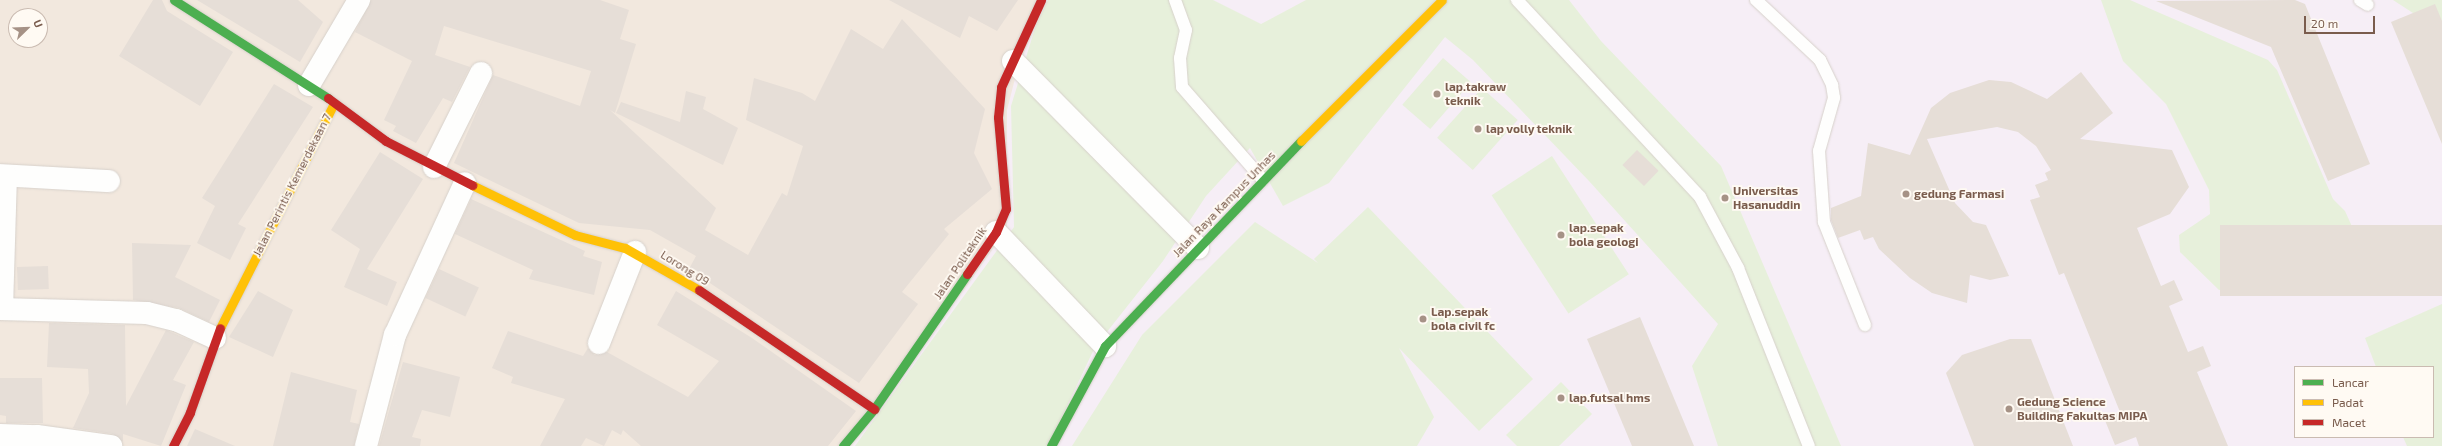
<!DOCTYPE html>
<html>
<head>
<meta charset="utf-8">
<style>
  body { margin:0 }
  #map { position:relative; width:2442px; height:446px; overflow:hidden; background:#f9f5f0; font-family:"Exo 2",sans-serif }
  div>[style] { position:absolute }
  .residential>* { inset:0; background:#f2e8de }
  .education>* { inset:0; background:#f6eef6 }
  .green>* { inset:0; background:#e7f0db; transform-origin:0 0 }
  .building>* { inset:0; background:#e6ded7; transform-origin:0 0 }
  .roads { filter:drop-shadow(0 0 1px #d7d1cb) drop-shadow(0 0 1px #d7d1cb) }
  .lane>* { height:12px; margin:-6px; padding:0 6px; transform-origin:6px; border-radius:6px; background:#fefefd }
  .street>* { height:22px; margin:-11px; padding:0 11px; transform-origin:11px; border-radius:11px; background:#fefefd }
  .fast>* { height:9px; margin:-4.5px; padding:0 4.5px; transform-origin:4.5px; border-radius:4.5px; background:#4caf50 }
  .slow>* { height:9px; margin:-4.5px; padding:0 4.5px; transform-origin:4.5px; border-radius:4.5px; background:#ffc107 }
  .jam>* { height:9px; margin:-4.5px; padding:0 4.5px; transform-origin:4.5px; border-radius:4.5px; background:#c62828 }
  .dots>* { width:11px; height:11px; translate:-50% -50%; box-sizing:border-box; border:2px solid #fffaf3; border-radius:50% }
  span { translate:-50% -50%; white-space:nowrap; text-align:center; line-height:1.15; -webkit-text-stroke:3.5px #fffaf3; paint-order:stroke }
  .poi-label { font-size:12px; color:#7a5c4d; font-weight:700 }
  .left { translate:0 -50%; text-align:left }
  .street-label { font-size:12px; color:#7a5c4d }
  .legend { position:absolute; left:2294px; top:366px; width:140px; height:72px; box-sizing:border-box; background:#fffaf3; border:1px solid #cabbb1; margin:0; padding:5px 7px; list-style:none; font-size:12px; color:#7a5c4d }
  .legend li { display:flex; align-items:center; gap:8px; height:20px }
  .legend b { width:20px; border:1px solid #cabbb1 }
  .north { position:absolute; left:8px; top:8px; width:40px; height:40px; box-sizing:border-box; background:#fffaf3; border:1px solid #cabbb1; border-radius:50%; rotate:67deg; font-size:11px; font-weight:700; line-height:16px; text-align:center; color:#7a5c4d }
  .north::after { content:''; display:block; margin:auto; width:14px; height:18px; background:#a69286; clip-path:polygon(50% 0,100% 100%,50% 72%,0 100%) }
  .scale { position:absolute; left:2304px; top:16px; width:71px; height:18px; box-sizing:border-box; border:2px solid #7a5c4d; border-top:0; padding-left:5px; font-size:12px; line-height:14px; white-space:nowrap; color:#7a5c4d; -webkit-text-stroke:3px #fffaf3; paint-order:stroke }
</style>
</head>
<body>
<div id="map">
  <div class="residential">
    <div style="clip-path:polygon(evenodd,0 0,1048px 0,1014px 227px,840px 446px,0 446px,0 0,16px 16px,40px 16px,40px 40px,16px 40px,16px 16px)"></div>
  </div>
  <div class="education">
    <div style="clip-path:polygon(evenodd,1045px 0,2442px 0,2442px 446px,853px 446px,1007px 229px,1007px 110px,1018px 67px,1045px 0,2295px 367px,2433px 367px,2433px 437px,2295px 437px,2295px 367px)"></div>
  </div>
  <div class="green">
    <div style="clip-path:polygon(1048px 0,1213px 0,1261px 24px,1306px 0,1569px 0,1601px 41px,1721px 166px,1841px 446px,1718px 446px,1692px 366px,1718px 324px,1589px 181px,1473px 60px,1445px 37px,1329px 183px,1283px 206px,1250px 148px,1206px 196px,1163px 261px,1095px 347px,1048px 446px,855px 446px,1014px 227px,1011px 106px,1036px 25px)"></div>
    <div style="clip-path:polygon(2101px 0,2130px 0,2268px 60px,2277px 70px,2333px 199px,2345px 211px,2359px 242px,2251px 285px,2219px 290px,2180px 252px,2179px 235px,2210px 214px,2209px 190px,2166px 104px,2123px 61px)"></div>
    <div style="clip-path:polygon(2393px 0,2442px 0,2442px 21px,2413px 13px)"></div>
    <div style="left:1443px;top:58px;width:37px;height:62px;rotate:41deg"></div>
    <div style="left:1482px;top:88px;width:48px;height:67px;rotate:42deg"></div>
    <div style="left:1552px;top:156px;width:141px;height:72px;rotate:57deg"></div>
    <div style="clip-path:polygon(1368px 207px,1533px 379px,1479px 431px,1399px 348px,1434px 417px,1417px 446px,1072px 446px,1142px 335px,1255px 222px,1318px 263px,1314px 259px)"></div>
    <div style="clip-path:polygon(2442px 304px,2442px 446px,2407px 446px,2403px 437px,2433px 437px,2433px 367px,2376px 367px,2365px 338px)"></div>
    <div style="clip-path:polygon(1561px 382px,1592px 414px,1559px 446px,1517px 446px,1506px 435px)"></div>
  </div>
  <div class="building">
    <div style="clip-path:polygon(153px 0,162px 0,167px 11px,233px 52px,200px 106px,119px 56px)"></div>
    <div style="clip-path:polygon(197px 0,298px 0,323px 22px,300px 62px)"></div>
    <div style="clip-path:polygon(371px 0,600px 0,629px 10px,620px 39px,636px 44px,615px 113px,610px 110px,716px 208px,705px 230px,748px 255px,782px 193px,787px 196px,803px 146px,746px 120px,754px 78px,802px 93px,815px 101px,851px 29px,883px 49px,902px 19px,985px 109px,974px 153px,992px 189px,944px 229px,949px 234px,902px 292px,918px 304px,859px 383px,689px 269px,696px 256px,650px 230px,579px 223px,454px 163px,493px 75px,580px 106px,591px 71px,444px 26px,435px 55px,470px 67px,452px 102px,443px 98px,416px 143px,393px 131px,396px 126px,384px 120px,412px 61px,355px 32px)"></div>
    <div style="clip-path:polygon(889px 0,1018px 0,997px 31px,969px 16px,960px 38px)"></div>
    <div style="clip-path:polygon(2295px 0,2305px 4px,2370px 164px,2328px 181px,2271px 47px,2156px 1px)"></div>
    <div style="clip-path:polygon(2435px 4px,2442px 21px,2442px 144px,2391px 22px)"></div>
    <div style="clip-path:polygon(2081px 72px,2113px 113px,2080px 139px,2172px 150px,2189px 187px,2170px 214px,2137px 228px,2161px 286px,2174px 280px,2183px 300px,2169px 306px,2188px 352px,2203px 346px,2211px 366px,2197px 372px,2228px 446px,2139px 446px,2136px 437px,2115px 445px,2104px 418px,2120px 412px,2064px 273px,2059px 275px,2030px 200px,2040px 197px,2035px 185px,2048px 180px,2045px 173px,2051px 170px,2036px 146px,2018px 132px,1997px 127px,1927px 139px,1955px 203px,1973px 222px,1986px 225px,2009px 276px,1990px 280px,1970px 275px,1967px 303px,1932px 293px,1910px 278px,1879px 249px,1873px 237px,1864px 240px,1860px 230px,1838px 238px,1831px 220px,1831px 208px,1861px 196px,1868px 143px,1910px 155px,1931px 108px,1950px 93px,1989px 80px,2011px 82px,2047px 99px)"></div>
    <div style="clip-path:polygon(274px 84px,313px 107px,238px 224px,246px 228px,230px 260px,197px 243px,215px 206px,202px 198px)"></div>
    <div style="clip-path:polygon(686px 91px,706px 97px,703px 109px,738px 128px,723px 165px,616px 113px,621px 102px,680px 122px)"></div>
    <div style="left:1637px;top:150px;width:30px;height:21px;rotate:44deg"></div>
    <div style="clip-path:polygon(380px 152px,423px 179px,367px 269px,397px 282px,387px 306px,344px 287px,360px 249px,331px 230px)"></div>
    <div style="clip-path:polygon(471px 199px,585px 251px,583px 256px,602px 262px,594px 295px,529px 279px,533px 270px,455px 234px)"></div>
    <div style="left:2442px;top:225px;width:71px;height:222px;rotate:90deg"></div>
    <div style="clip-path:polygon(132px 243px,191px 245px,175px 277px,220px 300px,209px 322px,179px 308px,133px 300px)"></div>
    <div style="left:48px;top:266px;width:23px;height:31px;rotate:88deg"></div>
    <div style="left:439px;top:269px;width:44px;height:32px;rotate:25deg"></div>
    <div style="clip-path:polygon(258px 291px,293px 310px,273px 357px,229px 337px)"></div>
    <div style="clip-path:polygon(676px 291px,752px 338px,856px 411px,828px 446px,641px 446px,623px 430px,621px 435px,612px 430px,604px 446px,586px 438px,581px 446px,540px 446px,565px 399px,511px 383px,513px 377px,492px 368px,508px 331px,583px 356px,588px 348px,595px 355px,607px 352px,688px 397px,719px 361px,657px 325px)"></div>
    <div style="clip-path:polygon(1640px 317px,1694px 446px,1632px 446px,1587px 339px)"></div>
    <div style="clip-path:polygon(49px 323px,125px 325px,126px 406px,166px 330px,194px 342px,173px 380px,186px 385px,161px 446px,123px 434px,123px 442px,113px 434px,73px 428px,89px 393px,88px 369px,47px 367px)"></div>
    <div style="clip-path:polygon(2010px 339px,2031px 339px,2073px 446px,1974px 446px,1946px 373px,1962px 355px)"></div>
    <div style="clip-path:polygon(403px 362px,460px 377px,450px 417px,422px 410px,412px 437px,421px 439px,420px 446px,379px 446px)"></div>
    <div style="clip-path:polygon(291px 372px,357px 390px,350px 422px,359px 424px,354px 446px,273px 446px)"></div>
    <div style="clip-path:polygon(0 378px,42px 378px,43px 423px,6px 423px,6px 416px,0 415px)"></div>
    <div style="clip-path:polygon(195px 429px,235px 446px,187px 446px)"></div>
  </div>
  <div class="roads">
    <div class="lane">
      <div style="left:1175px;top:0;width:32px;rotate:70deg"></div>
      <div style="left:1186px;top:30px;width:29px;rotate:102deg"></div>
      <div style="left:1180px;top:58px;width:29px;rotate:86deg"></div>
      <div style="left:1182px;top:87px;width:123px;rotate:48.9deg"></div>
      <div style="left:1517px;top:0;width:269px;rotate:47.1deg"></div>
      <div style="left:1700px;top:197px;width:81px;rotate:61.8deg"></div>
      <div style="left:1738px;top:268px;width:192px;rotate:68.3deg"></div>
      <div style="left:1756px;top:0;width:88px;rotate:43.2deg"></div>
      <div style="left:1820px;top:60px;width:28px;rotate:64deg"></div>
      <div style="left:1832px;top:85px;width:13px;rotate:81deg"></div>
      <div style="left:1834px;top:98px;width:55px;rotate:105.8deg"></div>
      <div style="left:1819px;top:151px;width:71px;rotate:86deg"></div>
      <div style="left:1824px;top:222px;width:111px;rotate:68.3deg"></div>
      <div style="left:2360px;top:0;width:9px;rotate:32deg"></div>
    </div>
    <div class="street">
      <div style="left:1013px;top:61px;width:263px;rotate:45.3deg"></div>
      <div style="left:309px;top:85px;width:99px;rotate:-59.5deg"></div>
      <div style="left:434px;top:167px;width:105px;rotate:-63.4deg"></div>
      <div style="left:0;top:175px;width:109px;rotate:3.2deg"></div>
      <div style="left:996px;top:232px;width:158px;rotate:46.3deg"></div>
      <div style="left:0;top:309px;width:147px;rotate:1.6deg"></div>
      <div style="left:147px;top:313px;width:30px;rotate:14deg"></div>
      <div style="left:176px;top:320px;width:43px;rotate:24.8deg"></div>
      <div style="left:2px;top:309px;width:133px;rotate:-88.3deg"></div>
      <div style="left:599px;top:343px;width:98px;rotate:-68.4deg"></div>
      <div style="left:0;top:435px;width:37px;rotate:2deg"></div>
      <div style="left:37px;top:436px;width:75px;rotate:7.7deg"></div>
      <div style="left:366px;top:446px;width:115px;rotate:-75.4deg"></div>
      <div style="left:395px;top:335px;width:167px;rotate:-65.3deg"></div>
    </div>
    <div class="fast">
      <div style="left:174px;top:0;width:183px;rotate:32.5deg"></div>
      <div style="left:843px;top:446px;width:48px;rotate:-50deg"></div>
      <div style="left:874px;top:409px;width:164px;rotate:-55.4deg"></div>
      <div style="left:1051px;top:446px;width:114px;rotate:-61.6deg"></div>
      <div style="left:1105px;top:346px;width:284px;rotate:-46.3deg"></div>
    </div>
    <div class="slow">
      <div style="left:1301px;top:141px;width:199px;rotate:-45deg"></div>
      <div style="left:472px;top:185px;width:114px;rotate:25.9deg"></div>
      <div style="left:575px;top:235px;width:52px;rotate:14.6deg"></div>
      <div style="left:625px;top:248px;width:85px;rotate:29.6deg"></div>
      <div style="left:220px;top:328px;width:252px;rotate:-63.1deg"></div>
    </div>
    <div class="jam">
      <div style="left:328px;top:98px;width:72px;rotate:36.6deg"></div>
      <div style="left:386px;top:141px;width:97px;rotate:27.1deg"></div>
      <div style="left:967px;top:274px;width:51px;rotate:-55.4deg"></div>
      <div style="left:996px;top:232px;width:25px;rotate:-67deg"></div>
      <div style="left:1006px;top:209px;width:92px;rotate:-95deg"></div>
      <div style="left:998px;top:117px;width:30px;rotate:-84deg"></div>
      <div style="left:1001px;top:87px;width:96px;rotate:-65.3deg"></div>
      <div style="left:699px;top:290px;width:212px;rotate:34.2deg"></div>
      <div style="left:173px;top:446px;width:38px;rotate:-63deg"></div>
      <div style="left:190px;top:412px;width:89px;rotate:-70.3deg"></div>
    </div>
  </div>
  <div class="dots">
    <div style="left:1437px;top:94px;background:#a69286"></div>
    <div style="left:1478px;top:129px;background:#a69286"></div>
    <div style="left:1906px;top:194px;background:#a69286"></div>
    <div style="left:1725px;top:198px;background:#a69286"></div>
    <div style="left:1561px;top:235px;background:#a69286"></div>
    <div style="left:1423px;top:319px;background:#a69286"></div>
    <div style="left:1561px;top:398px;background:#a69286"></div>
    <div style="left:2009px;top:409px;background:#a69286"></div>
  </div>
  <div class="poi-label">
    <span class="left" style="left:1445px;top:94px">lap.takraw<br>teknik</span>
    <span class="left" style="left:1486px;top:129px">lap volly teknik</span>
    <span class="left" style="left:1733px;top:198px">Universitas<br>Hasanuddin</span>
    <span class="left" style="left:1914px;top:194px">gedung Farmasi</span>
    <span class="left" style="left:1569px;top:235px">lap.sepak<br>bola geologi</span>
    <span class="left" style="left:1431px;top:319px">Lap.sepak<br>bola civil fc</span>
    <span class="left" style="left:1569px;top:398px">lap.futsal hms</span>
    <span class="left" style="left:2017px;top:409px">Gedung Science<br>Building Fakultas MIPA</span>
  </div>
  <div class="street-label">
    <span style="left:292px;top:185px;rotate:-63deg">Jalan Perintis Kemerdekaan 7</span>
    <span style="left:1224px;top:204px;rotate:-46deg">Jalan Raya Kampus Unhas</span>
    <span style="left:960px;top:263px;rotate:-56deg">Jalan Politeknik</span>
    <span style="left:685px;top:268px;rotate:32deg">Lorong 09</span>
  </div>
  <ul class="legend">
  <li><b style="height:5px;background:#4caf50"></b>Lancar</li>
  <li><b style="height:5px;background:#ffc107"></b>Padat</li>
  <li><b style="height:5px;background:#c62828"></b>Macet</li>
  </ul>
  <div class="north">U</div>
  <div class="scale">20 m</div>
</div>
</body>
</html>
